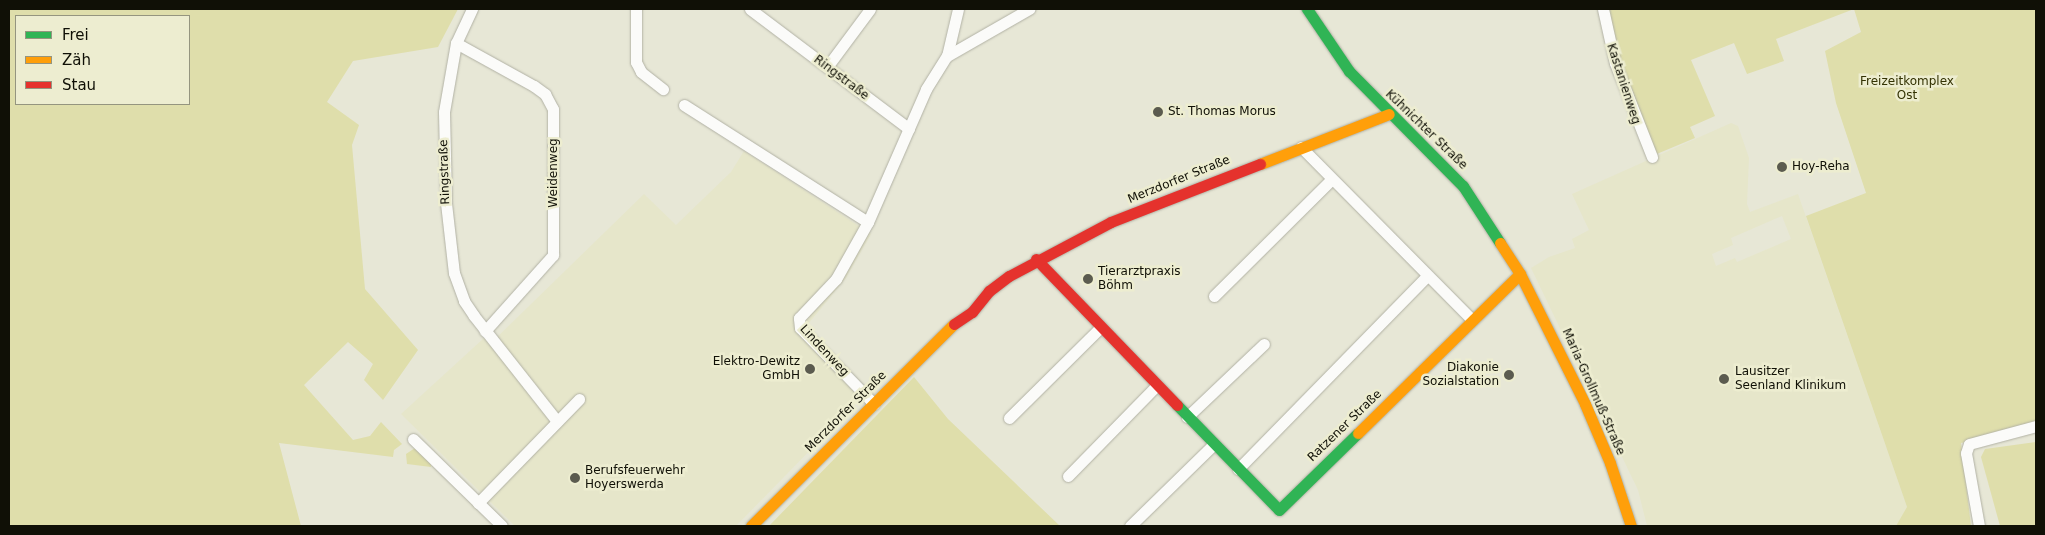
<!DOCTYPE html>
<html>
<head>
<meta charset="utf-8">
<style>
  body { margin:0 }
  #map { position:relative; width:2045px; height:535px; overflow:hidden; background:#e7e7d6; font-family:"DejaVu Sans",sans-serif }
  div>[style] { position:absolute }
  .built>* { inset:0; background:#e6e6ca }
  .green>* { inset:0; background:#dfdeab }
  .roads { filter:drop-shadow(0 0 1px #b1b1a4) drop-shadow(0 0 1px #b1b1a4) }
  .street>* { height:11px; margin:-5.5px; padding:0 5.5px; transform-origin:5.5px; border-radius:5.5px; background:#fbfbf9 }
  .fast>* { height:11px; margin:-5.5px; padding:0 5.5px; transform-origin:5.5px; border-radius:5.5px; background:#30b455 }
  .slow>* { height:11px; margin:-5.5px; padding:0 5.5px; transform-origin:5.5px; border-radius:5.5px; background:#ff9f0a }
  .jam>* { height:11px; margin:-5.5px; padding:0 5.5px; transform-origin:5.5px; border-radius:5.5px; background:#e5322d }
  .dots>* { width:14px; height:14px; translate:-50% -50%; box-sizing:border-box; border:2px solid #ededd0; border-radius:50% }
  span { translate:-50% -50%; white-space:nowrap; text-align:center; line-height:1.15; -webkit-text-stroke:5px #ededd0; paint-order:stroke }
  .street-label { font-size:12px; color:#101006 }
  .park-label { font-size:12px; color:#333203 }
  .poi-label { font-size:12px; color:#101006 }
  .left { translate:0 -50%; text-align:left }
  .right { translate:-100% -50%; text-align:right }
  .frame { position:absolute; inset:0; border:10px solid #101006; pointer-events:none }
  .legend { position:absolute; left:15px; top:15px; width:175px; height:90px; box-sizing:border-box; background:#ededd0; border:1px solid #95957f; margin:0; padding:6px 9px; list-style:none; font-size:15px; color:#101006 }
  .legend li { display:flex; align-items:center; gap:10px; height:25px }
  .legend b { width:25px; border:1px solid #95957f }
</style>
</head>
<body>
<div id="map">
  <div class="built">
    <div style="clip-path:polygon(evenodd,1731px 123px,1738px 126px,1749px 158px,1747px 204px,1750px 212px,1798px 194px,1907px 507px,1971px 526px,1647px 526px,1638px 490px,1531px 268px,1549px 257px,1575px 248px,1572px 239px,1589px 230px,1572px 194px,1731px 123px,1782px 216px,1791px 239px,1737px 262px,1735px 258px,1716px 266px,1712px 254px,1733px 245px,1731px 238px,1782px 216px)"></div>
    <div style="clip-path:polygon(744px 151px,871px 234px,846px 278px,799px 335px,861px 398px,736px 526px,515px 526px,401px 414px,484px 338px,490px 344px,644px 194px,676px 225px,731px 172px)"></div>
  </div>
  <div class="green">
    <div style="clip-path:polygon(evenodd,9px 9px,458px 9px,438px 47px,353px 61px,327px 102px,359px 125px,352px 145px,365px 289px,418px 350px,383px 400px,364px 380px,373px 364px,348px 342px,304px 385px,353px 440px,370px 436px,381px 422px,402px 444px,394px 450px,393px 457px,279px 443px,301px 526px,9px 526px,9px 9px,16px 16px,189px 16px,189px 104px,16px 104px,16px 16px)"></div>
    <div style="clip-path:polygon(1603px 9px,2036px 9px,2036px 426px,1961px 443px,1971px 526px,1896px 526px,1907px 507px,1806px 216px,1866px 193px,1836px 103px,1825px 51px,1861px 32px,1854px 9px,1776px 39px,1784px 61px,1747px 74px,1734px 43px,1691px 60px,1715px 116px,1690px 127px,1695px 138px,1652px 156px,1639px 130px)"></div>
    <div style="clip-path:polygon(914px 377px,948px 419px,1060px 526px,769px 526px)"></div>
    <div style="clip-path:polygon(2036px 442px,2036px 526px,2000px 526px,1981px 457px,1985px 449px)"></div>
    <div style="clip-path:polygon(415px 448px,431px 464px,431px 467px,407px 464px,406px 454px)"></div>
  </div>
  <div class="roads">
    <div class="street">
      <div style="left:472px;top:9px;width:38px;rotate:115deg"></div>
      <div style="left:456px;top:43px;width:70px;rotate:99.9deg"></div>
      <div style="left:444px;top:112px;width:91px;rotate:88.7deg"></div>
      <div style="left:446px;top:203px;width:70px;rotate:83.5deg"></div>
      <div style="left:454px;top:273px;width:30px;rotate:70deg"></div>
      <div style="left:464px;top:301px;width:18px;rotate:56deg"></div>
      <div style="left:474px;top:316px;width:134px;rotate:51.7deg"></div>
      <div style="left:636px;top:9px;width:53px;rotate:90deg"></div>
      <div style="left:636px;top:62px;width:11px;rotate:63deg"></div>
      <div style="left:641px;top:72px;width:28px;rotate:38deg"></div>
      <div style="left:750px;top:9px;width:199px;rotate:37deg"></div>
      <div style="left:1603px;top:9px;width:55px;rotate:77.5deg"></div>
      <div style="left:1615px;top:63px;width:101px;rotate:68.5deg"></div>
      <div style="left:456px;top:43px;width:89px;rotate:28.9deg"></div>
      <div style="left:534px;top:86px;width:14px;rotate:36deg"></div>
      <div style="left:545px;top:94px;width:17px;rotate:62deg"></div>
      <div style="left:553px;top:109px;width:146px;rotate:90deg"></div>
      <div style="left:553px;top:255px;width:102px;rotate:131.8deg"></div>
      <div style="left:947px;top:56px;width:95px;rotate:-29.8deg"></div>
      <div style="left:827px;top:67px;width:72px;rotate:-53.4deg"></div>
      <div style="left:684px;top:105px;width:218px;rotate:32.5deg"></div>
      <div style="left:1301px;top:147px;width:243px;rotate:45.3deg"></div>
      <div style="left:1214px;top:296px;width:165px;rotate:-44.8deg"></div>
      <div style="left:874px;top:404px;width:106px;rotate:-134.2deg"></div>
      <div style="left:800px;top:328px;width:10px;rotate:-96deg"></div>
      <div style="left:799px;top:318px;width:54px;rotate:-46.5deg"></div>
      <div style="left:836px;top:279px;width:65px;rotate:-60.7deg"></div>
      <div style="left:868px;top:222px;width:145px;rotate:-66.4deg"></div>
      <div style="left:926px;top:89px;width:39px;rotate:-58deg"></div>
      <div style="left:947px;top:56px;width:48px;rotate:-76.8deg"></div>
      <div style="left:1187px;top:417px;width:106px;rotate:-43.5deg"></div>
      <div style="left:1009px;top:418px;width:128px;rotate:-44.7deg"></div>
      <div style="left:413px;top:439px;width:124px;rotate:44.3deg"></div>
      <div style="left:1238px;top:469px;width:270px;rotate:-45.6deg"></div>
      <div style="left:1068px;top:476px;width:126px;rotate:-45.6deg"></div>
      <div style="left:478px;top:503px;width:145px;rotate:-45.8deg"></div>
      <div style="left:1130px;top:526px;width:117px;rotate:-44.3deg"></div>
      <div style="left:1979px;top:526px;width:74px;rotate:-100.1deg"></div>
      <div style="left:1966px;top:453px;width:9px;rotate:-72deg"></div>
      <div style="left:1969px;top:444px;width:69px;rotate:-15deg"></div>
    </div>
    <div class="fast">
      <div style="left:1307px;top:9px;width:75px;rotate:55.9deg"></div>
      <div style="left:1349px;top:71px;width:162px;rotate:45.3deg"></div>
      <div style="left:1463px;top:186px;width:68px;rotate:57deg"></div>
      <div style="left:1177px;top:405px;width:146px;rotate:45.8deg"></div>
      <div style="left:1279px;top:510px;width:110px;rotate:-44.3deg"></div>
    </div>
    <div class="slow">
      <div style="left:1260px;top:164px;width:138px;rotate:-21.2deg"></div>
      <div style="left:1500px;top:243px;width:37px;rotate:57deg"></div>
      <div style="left:1520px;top:274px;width:145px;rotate:63.4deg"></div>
      <div style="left:1585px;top:404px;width:64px;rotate:67deg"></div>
      <div style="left:1610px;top:463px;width:66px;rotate:71.6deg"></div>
      <div style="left:1358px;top:433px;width:227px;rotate:-44.5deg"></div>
      <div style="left:751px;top:526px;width:286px;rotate:-44.9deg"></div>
    </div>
    <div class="jam">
      <div style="left:1036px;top:259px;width:203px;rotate:46deg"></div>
      <div style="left:954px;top:324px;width:22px;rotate:-34deg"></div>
      <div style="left:972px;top:312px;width:27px;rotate:-51deg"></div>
      <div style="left:989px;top:291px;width:25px;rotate:-37deg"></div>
      <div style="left:1009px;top:276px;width:115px;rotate:-27.9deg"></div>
      <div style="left:1111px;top:222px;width:160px;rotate:-21.3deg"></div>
    </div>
  </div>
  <div class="dots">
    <div style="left:1158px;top:112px;background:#5b5b4f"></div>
    <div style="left:1782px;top:167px;background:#5b5b4f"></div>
    <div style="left:1088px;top:279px;background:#5b5b4f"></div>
    <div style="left:810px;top:369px;background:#5b5b4f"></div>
    <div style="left:1509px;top:375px;background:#5b5b4f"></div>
    <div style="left:1724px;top:379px;background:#5b5b4f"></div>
    <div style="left:575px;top:478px;background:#5b5b4f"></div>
  </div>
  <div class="street-label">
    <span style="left:841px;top:78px;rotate:37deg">Ringstraße</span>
    <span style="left:1623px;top:84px;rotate:72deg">Kastanienweg</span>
    <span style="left:1426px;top:130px;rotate:44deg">Kühnichter Straße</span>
    <span style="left:445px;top:172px;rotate:-92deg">Ringstraße</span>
    <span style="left:554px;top:173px;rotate:-90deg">Weidenweg</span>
    <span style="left:1179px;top:180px;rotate:-22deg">Merzdorfer Straße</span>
    <span style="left:824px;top:351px;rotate:47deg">Lindenweg</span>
    <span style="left:1593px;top:392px;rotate:66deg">Maria-Grollmuß-Straße</span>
    <span style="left:846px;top:412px;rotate:-45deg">Merzdorfer Straße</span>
    <span style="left:1345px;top:426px;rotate:-44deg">Ratzener Straße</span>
  </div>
  <div class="park-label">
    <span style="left:1907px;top:89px">Freizeitkomplex<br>Ost</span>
  </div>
  <div class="poi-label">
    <span class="left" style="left:1168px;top:112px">St. Thomas Morus</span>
    <span class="left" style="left:1792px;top:167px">Hoy-Reha</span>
    <span class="left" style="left:1098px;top:279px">Tierarztpraxis<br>Böhm</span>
    <span class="right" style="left:800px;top:369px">Elektro-Dewitz<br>GmbH</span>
    <span class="right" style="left:1499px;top:375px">Diakonie<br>Sozialstation</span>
    <span class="left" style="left:1735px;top:379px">Lausitzer<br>Seenland Klinikum</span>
    <span class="left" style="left:585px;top:478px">Berufsfeuerwehr<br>Hoyerswerda</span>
  </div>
  <div class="frame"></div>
  <ul class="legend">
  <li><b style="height:6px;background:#30b455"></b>Frei</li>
  <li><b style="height:6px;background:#ff9f0a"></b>Zäh</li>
  <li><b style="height:6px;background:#e5322d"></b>Stau</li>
  </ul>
</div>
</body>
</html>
